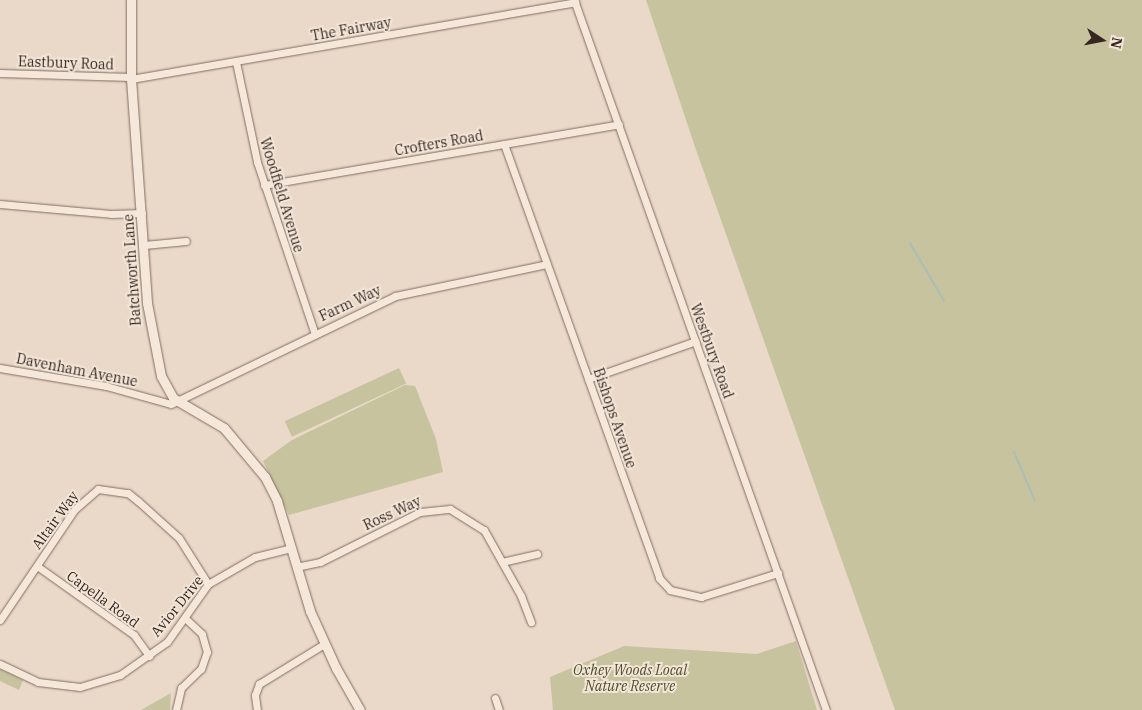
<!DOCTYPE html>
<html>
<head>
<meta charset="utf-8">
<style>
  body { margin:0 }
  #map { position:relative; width:1142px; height:710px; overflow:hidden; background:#ead9c9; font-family:"IBM Plex Serif",serif }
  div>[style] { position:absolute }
  .green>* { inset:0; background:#c7c39e; transform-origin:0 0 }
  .stream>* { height:2px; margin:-1px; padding:0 1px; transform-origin:1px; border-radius:1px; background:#a9beb4 }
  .roads { filter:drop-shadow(0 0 1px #846c5f) drop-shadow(0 0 1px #846c5f) }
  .minor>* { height:7px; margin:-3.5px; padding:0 3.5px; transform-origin:3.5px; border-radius:3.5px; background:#f5e8db }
  .tertiary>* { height:9px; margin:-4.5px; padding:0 4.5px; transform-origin:4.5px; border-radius:4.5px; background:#f5e8db }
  span { translate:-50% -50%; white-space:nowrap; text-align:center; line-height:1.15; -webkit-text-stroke:4px #f2e5d7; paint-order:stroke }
  .street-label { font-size:14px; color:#362721 }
  .park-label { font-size:14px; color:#4e502a; font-style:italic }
  .north { position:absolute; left:1077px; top:15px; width:50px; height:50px; -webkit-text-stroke:4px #f2e5d7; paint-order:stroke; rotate:101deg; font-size:14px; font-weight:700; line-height:20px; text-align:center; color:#362721 }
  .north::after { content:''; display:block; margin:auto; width:18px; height:22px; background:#362721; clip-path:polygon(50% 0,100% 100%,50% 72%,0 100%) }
</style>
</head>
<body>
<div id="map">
  <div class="green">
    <div style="clip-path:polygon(646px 0,1142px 0,1142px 710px,895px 710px,694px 144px)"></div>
    <div style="left:399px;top:368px;width:17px;height:126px;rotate:65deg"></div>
    <div style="clip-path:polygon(405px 385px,415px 386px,436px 439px,443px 472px,289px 515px,263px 461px,292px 440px)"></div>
    <div style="clip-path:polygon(796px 641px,817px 710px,553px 710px,550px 677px,624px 646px,757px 654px)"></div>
    <div style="clip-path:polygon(0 669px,23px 680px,19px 690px,0 681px)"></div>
    <div style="clip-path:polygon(171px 693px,170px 710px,140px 710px,141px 710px)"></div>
  </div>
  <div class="stream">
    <div style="left:910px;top:243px;width:67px;rotate:59.6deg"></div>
    <div style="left:1014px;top:452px;width:53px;rotate:66.8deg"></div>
  </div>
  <div class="roads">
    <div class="minor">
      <div style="left:574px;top:0;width:753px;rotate:70.46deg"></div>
      <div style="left:236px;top:62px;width:102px;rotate:78.1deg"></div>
      <div style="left:257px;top:162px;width:182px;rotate:71.4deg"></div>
      <div style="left:0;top:73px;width:130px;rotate:1.8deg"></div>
      <div style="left:131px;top:79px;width:451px;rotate:-9.8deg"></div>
      <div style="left:504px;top:144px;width:461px;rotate:70.3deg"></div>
      <div style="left:659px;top:578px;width:16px;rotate:47deg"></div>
      <div style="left:670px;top:590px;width:32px;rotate:13deg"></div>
      <div style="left:701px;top:597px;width:81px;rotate:-17.3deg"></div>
      <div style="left:264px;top:185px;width:360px;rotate:-9.7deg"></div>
      <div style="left:0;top:204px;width:111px;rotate:5.1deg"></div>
      <div style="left:111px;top:214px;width:31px;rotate:-2deg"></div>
      <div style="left:144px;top:245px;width:42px;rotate:-5.4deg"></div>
      <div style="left:0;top:368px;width:108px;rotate:9.6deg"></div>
      <div style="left:106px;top:386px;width:67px;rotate:15.5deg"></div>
      <div style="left:171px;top:404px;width:249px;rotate:-25.7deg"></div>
      <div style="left:395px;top:296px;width:155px;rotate:-11.9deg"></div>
      <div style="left:588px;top:379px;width:114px;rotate:-19.4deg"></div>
      <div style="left:502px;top:562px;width:36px;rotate:-13deg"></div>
      <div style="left:37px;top:566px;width:119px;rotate:35.4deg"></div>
      <div style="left:134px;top:635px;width:26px;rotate:54deg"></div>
      <div style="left:296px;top:567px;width:25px;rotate:-12deg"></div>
      <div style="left:320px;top:562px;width:112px;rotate:-26.6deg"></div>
      <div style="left:420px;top:512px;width:30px;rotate:-6deg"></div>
      <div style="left:450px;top:509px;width:40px;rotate:32deg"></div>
      <div style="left:484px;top:530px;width:76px;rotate:60.7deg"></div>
      <div style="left:521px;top:596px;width:28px;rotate:69deg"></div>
      <div style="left:0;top:620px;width:134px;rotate:-56deg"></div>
      <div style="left:75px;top:509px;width:30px;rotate:-41deg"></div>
      <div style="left:98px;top:489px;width:30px;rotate:8deg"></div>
      <div style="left:128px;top:493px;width:13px;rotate:39deg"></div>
      <div style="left:138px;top:501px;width:55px;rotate:42.1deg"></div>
      <div style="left:179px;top:538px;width:54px;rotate:57.8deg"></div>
      <div style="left:0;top:664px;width:42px;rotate:25.3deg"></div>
      <div style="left:38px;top:682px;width:42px;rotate:6.8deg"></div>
      <div style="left:80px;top:687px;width:42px;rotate:-16.7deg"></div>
      <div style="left:120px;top:675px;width:57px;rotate:-35.1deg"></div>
      <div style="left:167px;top:642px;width:71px;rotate:-54.7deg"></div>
      <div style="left:208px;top:584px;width:54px;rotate:-29.9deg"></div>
      <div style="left:255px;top:557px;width:36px;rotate:-14deg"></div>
      <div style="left:495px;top:698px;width:13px;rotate:72deg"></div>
      <div style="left:176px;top:710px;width:23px;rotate:-77deg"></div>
      <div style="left:181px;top:688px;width:28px;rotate:-44deg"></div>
      <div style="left:201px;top:669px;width:18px;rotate:-71deg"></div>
      <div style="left:207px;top:652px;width:19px;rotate:-106deg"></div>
      <div style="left:202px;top:634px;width:23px;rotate:-137deg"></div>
      <div style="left:257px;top:710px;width:15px;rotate:-98deg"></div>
      <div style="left:255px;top:695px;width:12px;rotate:-70deg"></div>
      <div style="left:259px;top:684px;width:76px;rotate:-31.6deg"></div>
    </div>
    <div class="tertiary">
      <div style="left:131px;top:0;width:79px;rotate:90deg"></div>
      <div style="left:131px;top:79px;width:225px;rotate:85.9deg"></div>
      <div style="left:147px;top:303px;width:74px;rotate:79.1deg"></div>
      <div style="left:161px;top:376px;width:25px;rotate:61deg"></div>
      <div style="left:173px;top:398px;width:59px;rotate:30.5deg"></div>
      <div style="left:224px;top:428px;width:64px;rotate:50.1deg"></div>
      <div style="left:265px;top:477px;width:27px;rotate:63deg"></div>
      <div style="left:277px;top:501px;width:115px;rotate:73.3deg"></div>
      <div style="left:310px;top:611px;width:63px;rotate:65.5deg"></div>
      <div style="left:336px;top:668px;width:48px;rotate:60.3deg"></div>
    </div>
  </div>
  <div class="street-label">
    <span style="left:351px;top:29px;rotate:-10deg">The Fairway</span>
    <span style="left:66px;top:63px;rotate:2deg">Eastbury Road</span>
    <span style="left:439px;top:143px;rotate:-10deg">Crofters Road</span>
    <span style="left:282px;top:195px;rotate:73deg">Woodfield Avenue</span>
    <span style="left:132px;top:270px;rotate:-94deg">Batchworth Lane</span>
    <span style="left:350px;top:303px;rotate:-25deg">Farm Way</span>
    <span style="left:712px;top:351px;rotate:70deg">Westbury Road</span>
    <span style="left:77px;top:370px;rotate:11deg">Davenham Avenue</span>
    <span style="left:615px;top:418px;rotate:71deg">Bishops Avenue</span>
    <span style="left:392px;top:513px;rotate:-25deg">Ross Way</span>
    <span style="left:55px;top:520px;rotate:-54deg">Altair Way</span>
    <span style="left:103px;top:599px;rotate:36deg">Capella Road</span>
    <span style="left:177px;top:606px;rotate:-51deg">Avior Drive</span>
  </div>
  <div class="park-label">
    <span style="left:630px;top:678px">Oxhey Woods Local<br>Nature Reserve</span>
  </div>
  <div class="north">N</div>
</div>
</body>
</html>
